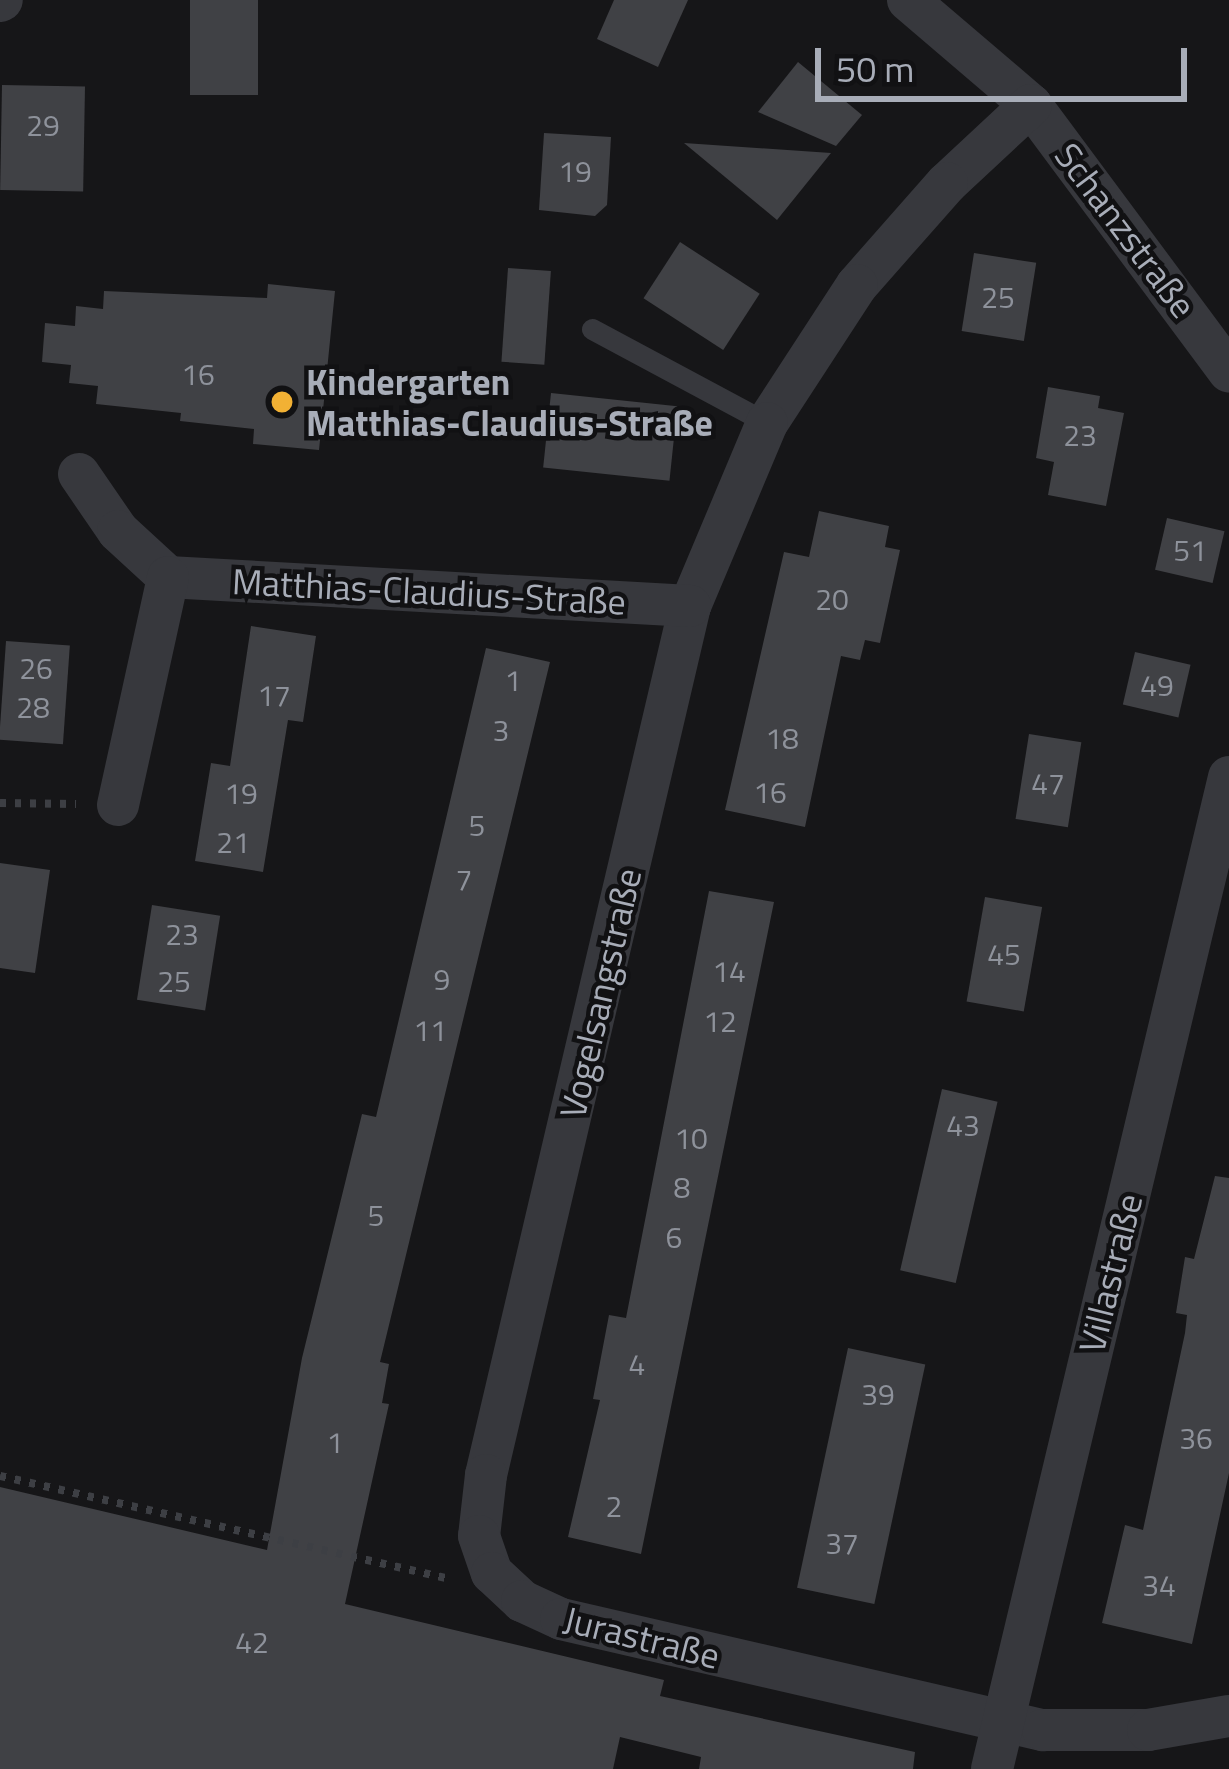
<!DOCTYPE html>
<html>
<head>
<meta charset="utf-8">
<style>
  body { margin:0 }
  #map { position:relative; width:1229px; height:1769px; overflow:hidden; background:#161618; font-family:"Titillium Web",sans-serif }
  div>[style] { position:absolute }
  .building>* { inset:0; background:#404145; transform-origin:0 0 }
  .path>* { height:8px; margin-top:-4px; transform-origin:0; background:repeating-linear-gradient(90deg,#3d3f44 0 6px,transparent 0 15px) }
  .lane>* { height:21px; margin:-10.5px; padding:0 10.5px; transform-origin:10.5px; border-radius:10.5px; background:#37383d }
  .street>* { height:42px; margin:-21px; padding:0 21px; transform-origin:21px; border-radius:21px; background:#37383d }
  .dots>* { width:33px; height:33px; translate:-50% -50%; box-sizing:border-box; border:6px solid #111113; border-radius:50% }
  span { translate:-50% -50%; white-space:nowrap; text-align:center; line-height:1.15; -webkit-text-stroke:9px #111113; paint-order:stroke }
  .number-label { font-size:30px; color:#8e929b }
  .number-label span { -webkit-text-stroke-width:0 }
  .street-label { font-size:36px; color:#a8adb8 }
  .poi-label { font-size:36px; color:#a8adb8; font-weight:700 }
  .left { translate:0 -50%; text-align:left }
  .scale { position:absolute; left:815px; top:48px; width:372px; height:54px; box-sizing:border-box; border:6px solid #a8adb8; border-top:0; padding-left:15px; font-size:36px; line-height:42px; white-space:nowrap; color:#a8adb8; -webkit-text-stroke:9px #111113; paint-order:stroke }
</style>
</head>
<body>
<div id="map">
  <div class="building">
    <div style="left:190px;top:0;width:68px;height:95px"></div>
    <div style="clip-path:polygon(614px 0,688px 0,658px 67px,597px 39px)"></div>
    <div style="clip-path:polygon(798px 62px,862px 115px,836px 146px,758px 112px)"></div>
    <div style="left:2px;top:85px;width:83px;height:105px;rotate:1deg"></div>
    <div style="clip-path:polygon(544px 133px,611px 137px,607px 205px,595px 216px,539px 210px)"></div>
    <div style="clip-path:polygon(684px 143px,831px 153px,777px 220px)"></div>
    <div style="left:680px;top:242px;width:95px;height:67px;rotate:33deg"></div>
    <div style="left:974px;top:253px;width:63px;height:79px;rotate:9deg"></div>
    <div style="left:508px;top:268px;width:43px;height:94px;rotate:4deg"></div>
    <div style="clip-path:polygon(268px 284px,335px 291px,319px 450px,253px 444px,254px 429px,180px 421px,181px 413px,96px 404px,98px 386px,69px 383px,71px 365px,42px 362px,45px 323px,75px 326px,76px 306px,103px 309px,104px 291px,267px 298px)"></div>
    <div style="clip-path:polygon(1048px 387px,1100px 396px,1098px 408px,1124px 413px,1106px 506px,1048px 495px,1054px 462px,1036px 458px)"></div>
    <div style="left:551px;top:393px;width:127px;height:75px;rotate:6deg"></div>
    <div style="clip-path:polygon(819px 511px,889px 526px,885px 547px,900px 550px,880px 643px,865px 640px,860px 660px,841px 656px,805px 827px,725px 810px,784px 552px,809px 557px)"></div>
    <div style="left:1167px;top:518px;width:59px;height:53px;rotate:13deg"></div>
    <div style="clip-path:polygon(251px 626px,316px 636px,303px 722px,288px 720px,263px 872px,195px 861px,211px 763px,230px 766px)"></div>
    <div style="left:6px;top:641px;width:64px;height:99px;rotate:4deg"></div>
    <div style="clip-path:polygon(486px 648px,550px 662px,380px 1362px,389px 1364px,382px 1403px,389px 1404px,345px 1604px,664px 1680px,660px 1696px,915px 1752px,913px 1769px,699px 1769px,701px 1757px,620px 1737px,613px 1769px,0 1769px,0 1487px,267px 1550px,302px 1358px,362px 1114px,376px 1117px)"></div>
    <div style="left:1135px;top:652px;width:57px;height:54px;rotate:13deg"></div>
    <div style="left:1029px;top:734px;width:53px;height:86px;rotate:9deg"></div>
    <div style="clip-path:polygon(0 863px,50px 870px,35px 973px,0 968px)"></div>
    <div style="clip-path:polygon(709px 891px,774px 902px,641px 1554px,568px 1537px,600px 1400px,593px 1399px,609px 1315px,626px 1318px)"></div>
    <div style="left:985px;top:897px;width:58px;height:106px;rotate:10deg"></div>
    <div style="left:152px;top:905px;width:69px;height:96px;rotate:9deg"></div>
    <div style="left:942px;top:1089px;width:57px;height:186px;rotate:13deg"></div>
    <div style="clip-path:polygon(1215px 1176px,1229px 1178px,1229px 1473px,1192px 1644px,1102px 1623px,1125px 1525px,1143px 1530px,1185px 1333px,1187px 1315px,1176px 1313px,1185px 1257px,1194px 1259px)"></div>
    <div style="left:848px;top:1348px;width:79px;height:245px;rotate:12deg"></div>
  </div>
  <div class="path">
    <div style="left:0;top:803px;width:76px;rotate:0.8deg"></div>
    <div style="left:0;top:1476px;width:460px;rotate:12.9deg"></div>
  </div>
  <div class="lane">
    <div style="left:592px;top:329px;width:199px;rotate:28.2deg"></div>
  </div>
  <div class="street">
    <div style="left:908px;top:0;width:162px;rotate:40.5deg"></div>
    <div style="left:1031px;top:105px;width:332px;rotate:53.4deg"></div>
    <div style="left:0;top:1px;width:2px;rotate:-27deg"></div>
    <div style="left:1031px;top:105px;width:115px;rotate:137.1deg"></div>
    <div style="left:947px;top:183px;width:136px;rotate:131.4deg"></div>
    <div style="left:857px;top:285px;width:165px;rotate:123.1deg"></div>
    <div style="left:767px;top:423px;width:199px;rotate:112.8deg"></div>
    <div style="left:690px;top:606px;width:893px;rotate:103.21deg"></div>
    <div style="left:486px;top:1475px;width:61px;rotate:96.5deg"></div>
    <div style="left:479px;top:1536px;width:39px;rotate:71deg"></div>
    <div style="left:492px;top:1573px;width:41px;rotate:43deg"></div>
    <div style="left:522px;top:1601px;width:43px;rotate:24.8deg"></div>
    <div style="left:561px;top:1619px;width:495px;rotate:13deg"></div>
    <div style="left:1043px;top:1730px;width:105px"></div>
    <div style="left:1148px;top:1730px;width:82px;rotate:-9.8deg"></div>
    <div style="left:79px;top:474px;width:69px;rotate:55.6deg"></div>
    <div style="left:118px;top:531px;width:68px;rotate:42.6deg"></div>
    <div style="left:168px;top:577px;width:523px;rotate:3.18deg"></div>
    <div style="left:118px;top:805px;width:233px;rotate:-77.6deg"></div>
    <div style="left:992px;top:1769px;width:1020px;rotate:-76.56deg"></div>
  </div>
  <div class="dots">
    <div style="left:282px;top:402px;background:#f2b134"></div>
  </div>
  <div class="number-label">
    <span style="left:43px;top:125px">29</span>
    <span style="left:575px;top:171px">19</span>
    <span style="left:998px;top:297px">25</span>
    <span style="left:198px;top:374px">16</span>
    <span style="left:1080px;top:435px">23</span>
    <span style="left:1190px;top:550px">51</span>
    <span style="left:832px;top:599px">20</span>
    <span style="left:36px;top:668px">26</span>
    <span style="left:513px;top:680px">1</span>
    <span style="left:1157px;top:685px">49</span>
    <span style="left:274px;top:695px">17</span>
    <span style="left:33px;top:707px">28</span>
    <span style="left:501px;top:730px">3</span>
    <span style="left:782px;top:738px">18</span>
    <span style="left:1048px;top:783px">47</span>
    <span style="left:770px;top:792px">16</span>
    <span style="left:241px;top:793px">19</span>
    <span style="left:477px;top:825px">5</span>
    <span style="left:233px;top:842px">21</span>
    <span style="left:464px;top:879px">7</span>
    <span style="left:182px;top:934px">23</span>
    <span style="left:1004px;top:954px">45</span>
    <span style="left:729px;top:971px">14</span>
    <span style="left:442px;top:979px">9</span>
    <span style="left:174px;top:981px">25</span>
    <span style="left:720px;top:1021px">12</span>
    <span style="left:430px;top:1030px">11</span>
    <span style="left:963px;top:1125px">43</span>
    <span style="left:691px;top:1138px">10</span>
    <span style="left:682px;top:1187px">8</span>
    <span style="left:376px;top:1215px">5</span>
    <span style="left:674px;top:1237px">6</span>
    <span style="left:637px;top:1364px">4</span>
    <span style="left:878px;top:1394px">39</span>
    <span style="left:1196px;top:1438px">36</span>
    <span style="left:335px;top:1442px">1</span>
    <span style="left:614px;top:1506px">2</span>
    <span style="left:842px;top:1543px">37</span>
    <span style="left:1159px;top:1585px">34</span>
    <span style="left:252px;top:1642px">42</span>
  </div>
  <div class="street-label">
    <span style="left:1126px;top:230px;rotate:53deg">Schanzstraße</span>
    <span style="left:429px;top:591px;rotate:3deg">Matthias-Claudius-Straße</span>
    <span style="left:600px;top:993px;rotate:-77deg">Vogelsangstraße</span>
    <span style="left:1110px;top:1273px;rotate:-76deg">Villastraße</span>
    <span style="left:642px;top:1637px;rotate:14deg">Jurastraße</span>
  </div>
  <div class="poi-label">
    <span class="left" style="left:306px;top:402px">Kindergarten<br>Matthias-Claudius-Straße</span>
  </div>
  <div class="scale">50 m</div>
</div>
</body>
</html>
